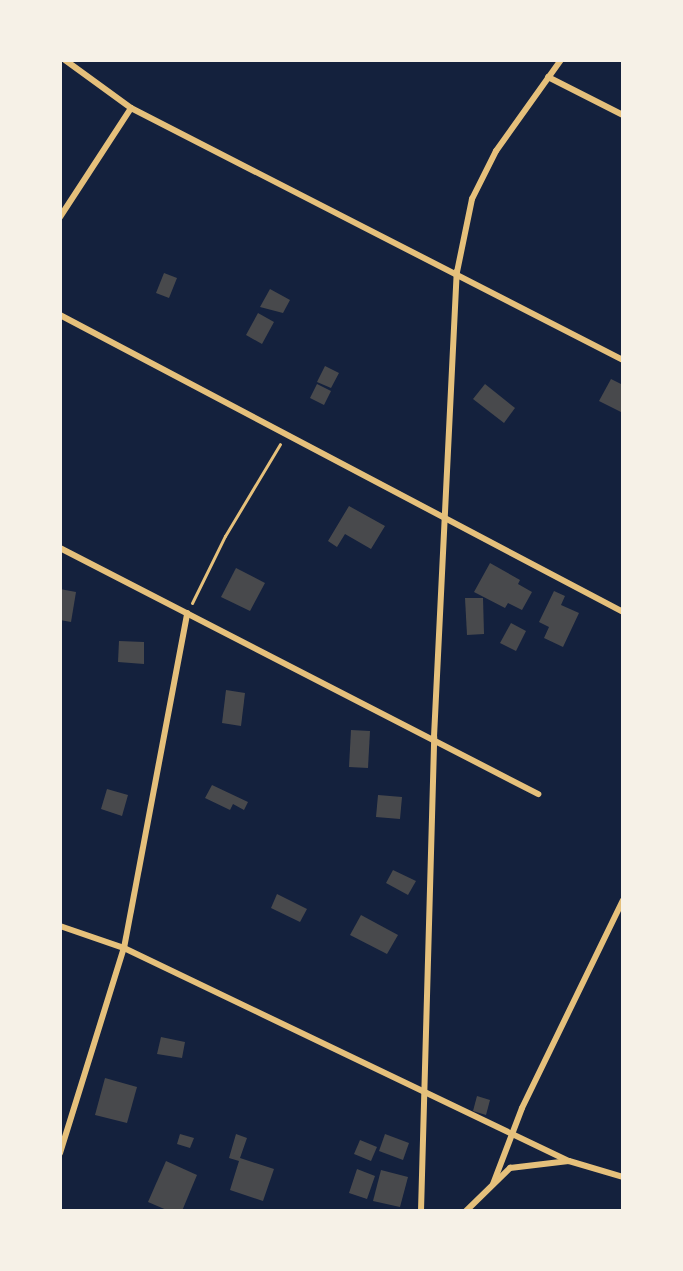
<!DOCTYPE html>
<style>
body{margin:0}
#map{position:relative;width:683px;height:1271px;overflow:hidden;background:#14213d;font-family:"Source Sans 3",sans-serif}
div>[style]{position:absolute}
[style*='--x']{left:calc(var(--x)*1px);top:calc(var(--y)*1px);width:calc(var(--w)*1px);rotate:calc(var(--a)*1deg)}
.building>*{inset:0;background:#48494c}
.path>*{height:3px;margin:-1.5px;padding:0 1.5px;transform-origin:1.5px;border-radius:1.5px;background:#e5c07b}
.minor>*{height:6px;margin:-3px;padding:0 3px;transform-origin:3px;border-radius:3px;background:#e5c07b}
span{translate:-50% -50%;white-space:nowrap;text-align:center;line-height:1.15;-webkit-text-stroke:5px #f6f1e7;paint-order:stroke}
.frame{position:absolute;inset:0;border:62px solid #f6f1e7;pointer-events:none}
</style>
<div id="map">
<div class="building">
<div style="clip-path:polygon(164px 273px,177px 278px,169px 298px,156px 293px)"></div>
<div style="clip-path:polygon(270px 289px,290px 300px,283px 313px,260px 307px)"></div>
<div style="clip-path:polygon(258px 313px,274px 322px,262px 344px,246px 335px)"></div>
<div style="clip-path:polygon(325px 366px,339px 373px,331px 388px,317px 382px)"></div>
<div style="clip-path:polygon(611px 379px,623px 385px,623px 413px,599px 401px)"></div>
<div style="clip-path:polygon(317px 384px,331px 391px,324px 405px,310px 398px)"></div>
<div style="clip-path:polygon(485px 384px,515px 408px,504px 423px,473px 399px)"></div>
<div style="clip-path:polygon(349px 506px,385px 526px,371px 549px,345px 534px,337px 547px,328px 541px)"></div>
<div style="clip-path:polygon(490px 563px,520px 580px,518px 584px,532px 592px,522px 610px,508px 603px,505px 608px,474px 592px)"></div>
<div style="clip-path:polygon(236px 568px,265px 583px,250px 611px,221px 597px)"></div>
<div style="clip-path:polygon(60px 589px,76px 592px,71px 622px,60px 620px)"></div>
<div style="clip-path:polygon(554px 591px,565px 596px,561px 605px,579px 613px,563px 647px,544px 638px,549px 627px,539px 622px)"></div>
<div style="clip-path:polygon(465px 598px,483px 598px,484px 634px,467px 635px)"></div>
<div style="clip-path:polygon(511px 623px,526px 631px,516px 651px,500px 643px)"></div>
<div style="clip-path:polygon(119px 641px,144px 642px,144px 664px,118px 662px)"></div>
<div style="clip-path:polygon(226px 690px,245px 693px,241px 726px,222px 723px)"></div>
<div style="clip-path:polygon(351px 730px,370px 731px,368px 768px,349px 767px)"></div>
<div style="clip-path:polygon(212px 785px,248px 802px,244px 810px,233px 804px,230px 810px,205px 798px)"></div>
<div style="clip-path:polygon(107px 789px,128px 795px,122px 816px,101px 809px)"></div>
<div style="clip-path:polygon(378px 795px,402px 797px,400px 819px,376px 817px)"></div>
<div style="clip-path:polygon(393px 870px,416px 881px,408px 895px,386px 883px)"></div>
<div style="clip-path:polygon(277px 894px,307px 909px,300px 922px,271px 908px)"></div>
<div style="clip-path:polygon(361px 915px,398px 935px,387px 954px,350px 935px)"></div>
<div style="clip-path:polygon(161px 1037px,185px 1042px,182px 1058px,157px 1054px)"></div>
<div style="clip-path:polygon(105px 1078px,137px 1087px,127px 1123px,95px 1115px)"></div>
<div style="clip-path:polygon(477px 1096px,490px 1100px,486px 1115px,473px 1111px)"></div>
<div style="clip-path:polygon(180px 1134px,194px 1138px,190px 1148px,177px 1144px)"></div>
<div style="clip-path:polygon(236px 1134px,247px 1138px,240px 1158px,274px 1169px,263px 1201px,230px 1190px,239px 1161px,229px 1158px)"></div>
<div style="clip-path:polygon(385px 1134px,409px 1143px,403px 1160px,379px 1151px)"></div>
<div style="clip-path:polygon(360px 1140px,377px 1147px,371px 1161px,354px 1154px)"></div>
<div style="clip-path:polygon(166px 1161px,197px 1175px,182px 1211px,169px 1211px,148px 1202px)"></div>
<div style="clip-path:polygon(357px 1169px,375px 1176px,367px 1199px,349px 1193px)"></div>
<div style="clip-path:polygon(381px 1170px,408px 1177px,400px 1207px,373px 1201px)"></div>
</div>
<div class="path">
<div style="--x:192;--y:603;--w:75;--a:-63.8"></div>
<div style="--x:225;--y:536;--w:107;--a:-59.1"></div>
</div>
<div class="minor">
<div style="--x:65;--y:60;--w:82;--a:36"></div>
<div style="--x:131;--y:108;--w:553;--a:27.12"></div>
<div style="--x:548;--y:77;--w:84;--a:26.9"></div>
<div style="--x:60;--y:217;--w:130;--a:-56.9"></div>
<div style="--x:60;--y:315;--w:637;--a:27.81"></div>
<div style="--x:60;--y:548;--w:538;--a:27.23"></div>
<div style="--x:60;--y:926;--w:68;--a:19"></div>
<div style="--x:124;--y:948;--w:493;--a:25.6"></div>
<div style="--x:60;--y:1153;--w:215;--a:-72.7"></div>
<div style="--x:124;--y:948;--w:341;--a:-79.3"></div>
<div style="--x:493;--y:1184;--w:81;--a:-69.1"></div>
<div style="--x:522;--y:1108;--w:231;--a:-64.1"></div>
<div style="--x:421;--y:1211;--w:474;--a:-88.4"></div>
<div style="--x:434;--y:737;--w:466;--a:-87.2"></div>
<div style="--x:457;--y:272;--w:75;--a:-78.4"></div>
<div style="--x:472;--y:199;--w:54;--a:-63.4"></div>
<div style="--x:496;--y:151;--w:112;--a:-54.5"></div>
<div style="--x:466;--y:1211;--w:62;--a:-44.3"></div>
<div style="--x:510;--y:1168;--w:59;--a:-6.8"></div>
<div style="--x:569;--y:1161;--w:56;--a:16.5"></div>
</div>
<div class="frame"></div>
</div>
